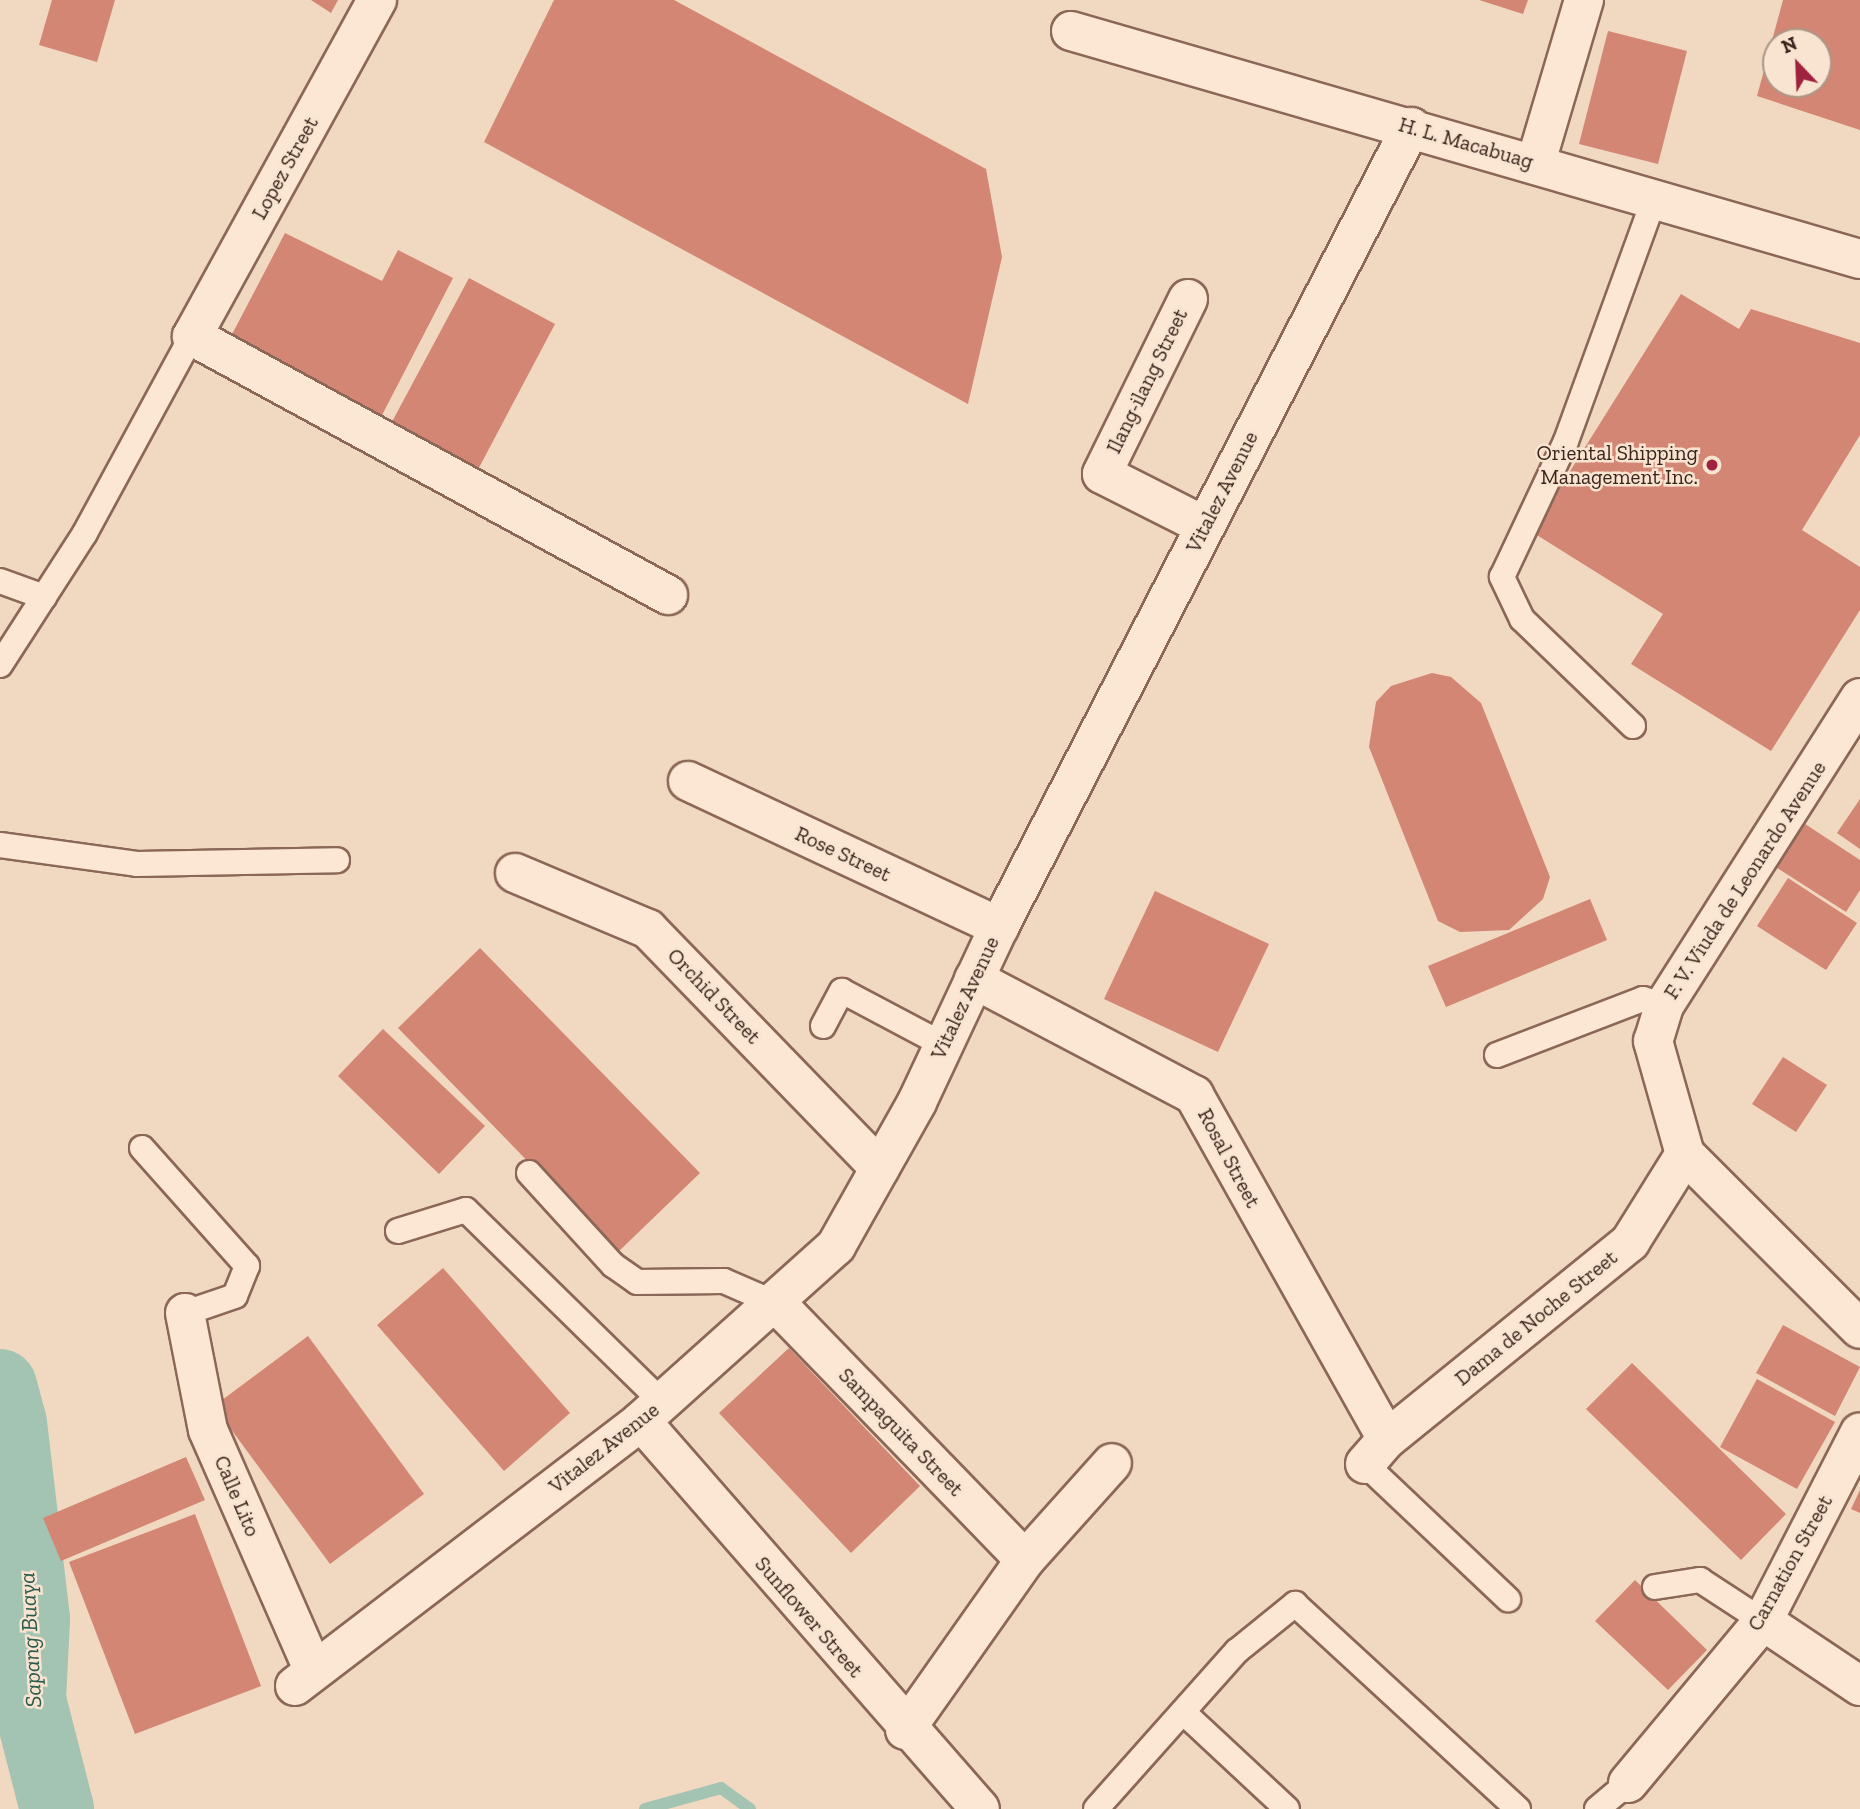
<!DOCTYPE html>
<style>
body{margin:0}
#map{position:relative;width:1860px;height:1809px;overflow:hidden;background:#f1d8c0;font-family:"Zilla Slab",serif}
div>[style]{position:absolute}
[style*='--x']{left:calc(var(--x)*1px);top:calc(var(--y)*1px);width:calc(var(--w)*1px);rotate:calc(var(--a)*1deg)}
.stream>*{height:12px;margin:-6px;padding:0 6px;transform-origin:6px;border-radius:6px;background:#a3c3b3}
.river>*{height:74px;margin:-37px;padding:0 37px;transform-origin:37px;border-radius:37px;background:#a3c3b3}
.building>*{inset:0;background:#d28673}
.roads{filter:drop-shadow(2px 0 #8b6757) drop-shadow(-2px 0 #8b6757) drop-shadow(0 2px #8b6757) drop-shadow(0 -2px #8b6757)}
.service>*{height:24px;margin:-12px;padding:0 12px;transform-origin:12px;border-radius:12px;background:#fbe7d4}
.minor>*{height:38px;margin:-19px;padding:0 19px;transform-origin:19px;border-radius:19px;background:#fbe7d4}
.dots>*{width:19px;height:19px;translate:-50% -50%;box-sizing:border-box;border:4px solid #f8e4d0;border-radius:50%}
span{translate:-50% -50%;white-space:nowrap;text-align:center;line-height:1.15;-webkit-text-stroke:5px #f8e4d0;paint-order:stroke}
.street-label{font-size:21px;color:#3a241c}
.poi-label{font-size:21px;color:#3a241c}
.right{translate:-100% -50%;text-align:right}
.water-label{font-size:23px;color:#2a5b4d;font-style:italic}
.north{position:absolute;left:1762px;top:28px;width:70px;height:70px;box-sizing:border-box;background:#f8e4d0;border:2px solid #ac9788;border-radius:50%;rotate:337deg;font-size:19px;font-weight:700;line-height:28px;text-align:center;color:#3a241c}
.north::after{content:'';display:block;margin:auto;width:24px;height:32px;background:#9f223e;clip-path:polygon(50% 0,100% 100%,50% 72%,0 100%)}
</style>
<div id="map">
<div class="stream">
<div style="--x:645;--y:1809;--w:79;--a:-15.4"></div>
<div style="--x:721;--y:1788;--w:36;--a:36"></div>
</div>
<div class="river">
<div style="--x:0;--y:1386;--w:38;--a:75"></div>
<div style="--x:10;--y:1423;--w:198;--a:83.3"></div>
<div style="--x:33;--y:1620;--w:80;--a:92.9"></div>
<div style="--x:29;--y:1700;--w:113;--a:75.6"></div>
</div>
<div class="building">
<div style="clip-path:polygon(52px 0,115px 0,97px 62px,39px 45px)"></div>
<div style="clip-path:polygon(311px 0,338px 0,331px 13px)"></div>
<div style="clip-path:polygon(554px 0,674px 0,986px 169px,1002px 257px,968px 404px,484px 142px)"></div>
<div style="clip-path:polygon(1479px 0,1528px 0,1523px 14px)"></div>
<div style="clip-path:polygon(evenodd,1783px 0,1860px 0,1860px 130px,1757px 96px,1783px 0,1776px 42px,1818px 42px,1818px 84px,1776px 84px,1776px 42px)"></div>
<div style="clip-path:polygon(1608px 31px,1687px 51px,1658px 164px,1579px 144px)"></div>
<div style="clip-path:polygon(285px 233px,382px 281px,398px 250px,453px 278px,380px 419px,228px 342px)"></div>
<div style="clip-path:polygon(469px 278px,555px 324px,473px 479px,386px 433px)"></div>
<div style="clip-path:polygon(1681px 294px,1739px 329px,1751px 309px,1860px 343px,1860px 435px,1802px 530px,1860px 567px,1860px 610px,1771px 751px,1631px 664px,1663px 614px,1532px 532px)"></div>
<div style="clip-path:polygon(1432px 673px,1451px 677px,1481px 703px,1550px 877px,1543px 899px,1509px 930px,1460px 932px,1438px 921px,1369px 747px,1376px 702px,1391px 686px)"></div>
<div style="clip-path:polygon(1860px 799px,1860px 849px,1837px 833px)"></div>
<div style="clip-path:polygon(1799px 820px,1860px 860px,1860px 890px,1846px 912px,1771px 864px)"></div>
<div style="clip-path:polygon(1788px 878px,1857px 923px,1826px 970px,1757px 926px)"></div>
<div style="clip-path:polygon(1155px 891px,1269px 944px,1218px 1052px,1104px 999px)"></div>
<div style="clip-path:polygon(1590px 899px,1607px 940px,1446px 1007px,1428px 966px)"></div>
<div style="clip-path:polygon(480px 948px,700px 1173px,617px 1253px,398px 1028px)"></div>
<div style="clip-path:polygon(383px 1029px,485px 1126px,439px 1174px,338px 1076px)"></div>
<div style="clip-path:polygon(1783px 1057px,1827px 1085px,1796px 1132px,1752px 1104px)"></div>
<div style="clip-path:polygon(443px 1268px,570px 1413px,504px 1471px,377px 1325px)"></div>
<div style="clip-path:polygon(1783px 1325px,1860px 1367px,1835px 1416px,1756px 1373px)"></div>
<div style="clip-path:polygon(308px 1336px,424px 1494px,330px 1564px,214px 1406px)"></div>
<div style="clip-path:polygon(789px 1348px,920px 1486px,851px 1553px,719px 1413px)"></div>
<div style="clip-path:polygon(1632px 1363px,1786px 1514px,1741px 1560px,1586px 1409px)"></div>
<div style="clip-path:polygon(1757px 1379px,1835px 1422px,1797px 1489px,1720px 1447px)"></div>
<div style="clip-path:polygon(186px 1457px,205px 1500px,61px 1561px,43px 1518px)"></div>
<div style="clip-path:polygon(1860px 1490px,1860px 1513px,1851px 1509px)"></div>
<div style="clip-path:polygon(195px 1514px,261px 1686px,135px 1734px,69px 1562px)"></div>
<div style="clip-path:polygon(1635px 1580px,1707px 1650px,1668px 1690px,1595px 1621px)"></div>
</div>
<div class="roads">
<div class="service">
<div style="--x:0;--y:581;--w:47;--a:20"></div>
<div style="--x:0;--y:665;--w:157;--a:-57.2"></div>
<div style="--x:85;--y:533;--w:224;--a:-61.5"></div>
<div style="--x:1633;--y:726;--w:154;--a:-136.1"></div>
<div style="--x:1522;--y:619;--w:47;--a:-115.5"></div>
<div style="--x:1502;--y:577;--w:150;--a:-64.8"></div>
<div style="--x:1566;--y:441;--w:258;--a:-70"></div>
<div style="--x:0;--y:845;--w:138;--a:7.9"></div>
<div style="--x:137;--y:864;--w:200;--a:-1.1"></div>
<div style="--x:823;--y:1026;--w:40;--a:-62"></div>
<div style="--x:842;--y:991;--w:115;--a:27.9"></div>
<div style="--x:1497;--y:1055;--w:156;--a:-21"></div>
<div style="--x:1643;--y:999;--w:22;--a:18"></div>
<div style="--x:142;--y:1148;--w:158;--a:48.3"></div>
<div style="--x:247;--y:1266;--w:32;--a:112"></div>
<div style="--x:235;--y:1296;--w:53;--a:161.2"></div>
<div style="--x:529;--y:1173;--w:125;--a:47.6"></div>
<div style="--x:613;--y:1265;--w:29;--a:35"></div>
<div style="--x:637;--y:1282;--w:87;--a:-0.7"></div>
<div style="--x:724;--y:1281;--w:58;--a:23.5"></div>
<div style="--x:398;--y:1231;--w:71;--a:-17.2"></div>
<div style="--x:466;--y:1210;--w:274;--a:44.4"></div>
<div style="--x:1365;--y:1464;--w:197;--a:43.4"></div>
<div style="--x:1655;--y:1587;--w:46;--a:-8.8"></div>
<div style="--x:1700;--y:1580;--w:75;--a:33.1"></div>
<div style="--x:1183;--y:1712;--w:142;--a:43"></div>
<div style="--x:1096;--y:1809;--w:212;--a:-48.3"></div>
<div style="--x:1237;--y:1651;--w:75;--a:-39"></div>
<div style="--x:1295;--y:1604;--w:303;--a:42.6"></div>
<div style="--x:1597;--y:1809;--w:40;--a:-40"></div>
</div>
<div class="minor">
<div style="--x:377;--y:0;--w:384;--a:118.8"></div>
<div style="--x:192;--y:336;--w:542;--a:28.55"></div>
<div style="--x:1071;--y:31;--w:821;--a:16.12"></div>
<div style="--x:1536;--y:162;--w:169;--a:-73.5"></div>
<div style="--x:1188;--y:299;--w:195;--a:116.2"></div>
<div style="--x:1102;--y:474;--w:115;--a:26.8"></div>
<div style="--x:1860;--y:698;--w:365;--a:122.5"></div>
<div style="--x:1664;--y:1006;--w:37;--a:107"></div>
<div style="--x:1653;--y:1041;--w:117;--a:74.2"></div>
<div style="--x:1685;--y:1154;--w:247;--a:45"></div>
<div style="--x:688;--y:781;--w:344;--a:25.1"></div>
<div style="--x:515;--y:873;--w:144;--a:22.8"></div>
<div style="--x:648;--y:929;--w:333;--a:45.9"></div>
<div style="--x:974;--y:979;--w:249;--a:27.8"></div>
<div style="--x:1194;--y:1095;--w:394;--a:60.7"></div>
<div style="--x:777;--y:1304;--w:356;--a:45.9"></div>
<div style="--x:185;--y:1313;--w:119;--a:78.9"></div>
<div style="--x:208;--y:1430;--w:263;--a:66.3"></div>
<div style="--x:641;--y:1421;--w:515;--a:48.86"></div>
<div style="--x:1365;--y:1464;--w:33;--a:-49"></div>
<div style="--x:1387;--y:1439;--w:313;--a:-39"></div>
<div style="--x:1630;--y:1242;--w:104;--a:-58"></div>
<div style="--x:1763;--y:1621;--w:117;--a:33.8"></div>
<div style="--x:295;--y:1686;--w:436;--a:-37.4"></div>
<div style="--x:641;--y:1421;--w:262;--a:-41.9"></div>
<div style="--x:836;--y:1246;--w:165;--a:-60.6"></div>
<div style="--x:917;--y:1102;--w:193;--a:-64.9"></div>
<div style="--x:999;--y:927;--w:900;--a:-62.75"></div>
<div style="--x:905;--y:1730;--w:208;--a:-54.8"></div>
<div style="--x:1025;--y:1560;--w:130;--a:-48.1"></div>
<div style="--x:1628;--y:1783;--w:211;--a:-50.2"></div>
<div style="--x:1763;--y:1621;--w:212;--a:-62.8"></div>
</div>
</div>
<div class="dots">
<div style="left:1712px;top:465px;background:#9f223e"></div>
</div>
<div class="street-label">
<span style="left:1466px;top:143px;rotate:16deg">H. L. Macabuag</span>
<span style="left:285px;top:168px;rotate:-61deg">Lopez Street</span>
<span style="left:1147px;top:381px;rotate:-64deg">Ilang-ilang Street</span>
<span style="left:1222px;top:492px;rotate:-63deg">Vitalez Avenue</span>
<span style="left:843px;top:854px;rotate:25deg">Rose Street</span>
<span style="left:1745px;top:880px;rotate:-57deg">F. V. Viuda de Leonardo Avenue</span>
<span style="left:714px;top:996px;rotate:46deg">Orchid Street</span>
<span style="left:965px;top:998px;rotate:-65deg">Vitalez Avenue</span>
<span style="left:1229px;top:1158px;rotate:62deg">Rosal Street</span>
<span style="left:1536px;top:1318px;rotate:-39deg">Dama de Noche Street</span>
<span style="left:901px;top:1432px;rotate:46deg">Sampaguita Street</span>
<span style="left:604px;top:1448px;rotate:-38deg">Vitalez Avenue</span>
<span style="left:237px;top:1496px;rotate:67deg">Calle Lito</span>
<span style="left:1790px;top:1563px;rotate:-61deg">Carnation Street</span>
<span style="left:809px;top:1617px;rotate:49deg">Sunflower Street</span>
</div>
<div class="poi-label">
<span class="right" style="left:1698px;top:465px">Oriental Shipping<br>Management Inc.</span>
</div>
<div class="water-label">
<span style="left:30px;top:1640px;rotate:-93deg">Sapang Buaya</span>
</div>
<div class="north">N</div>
</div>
